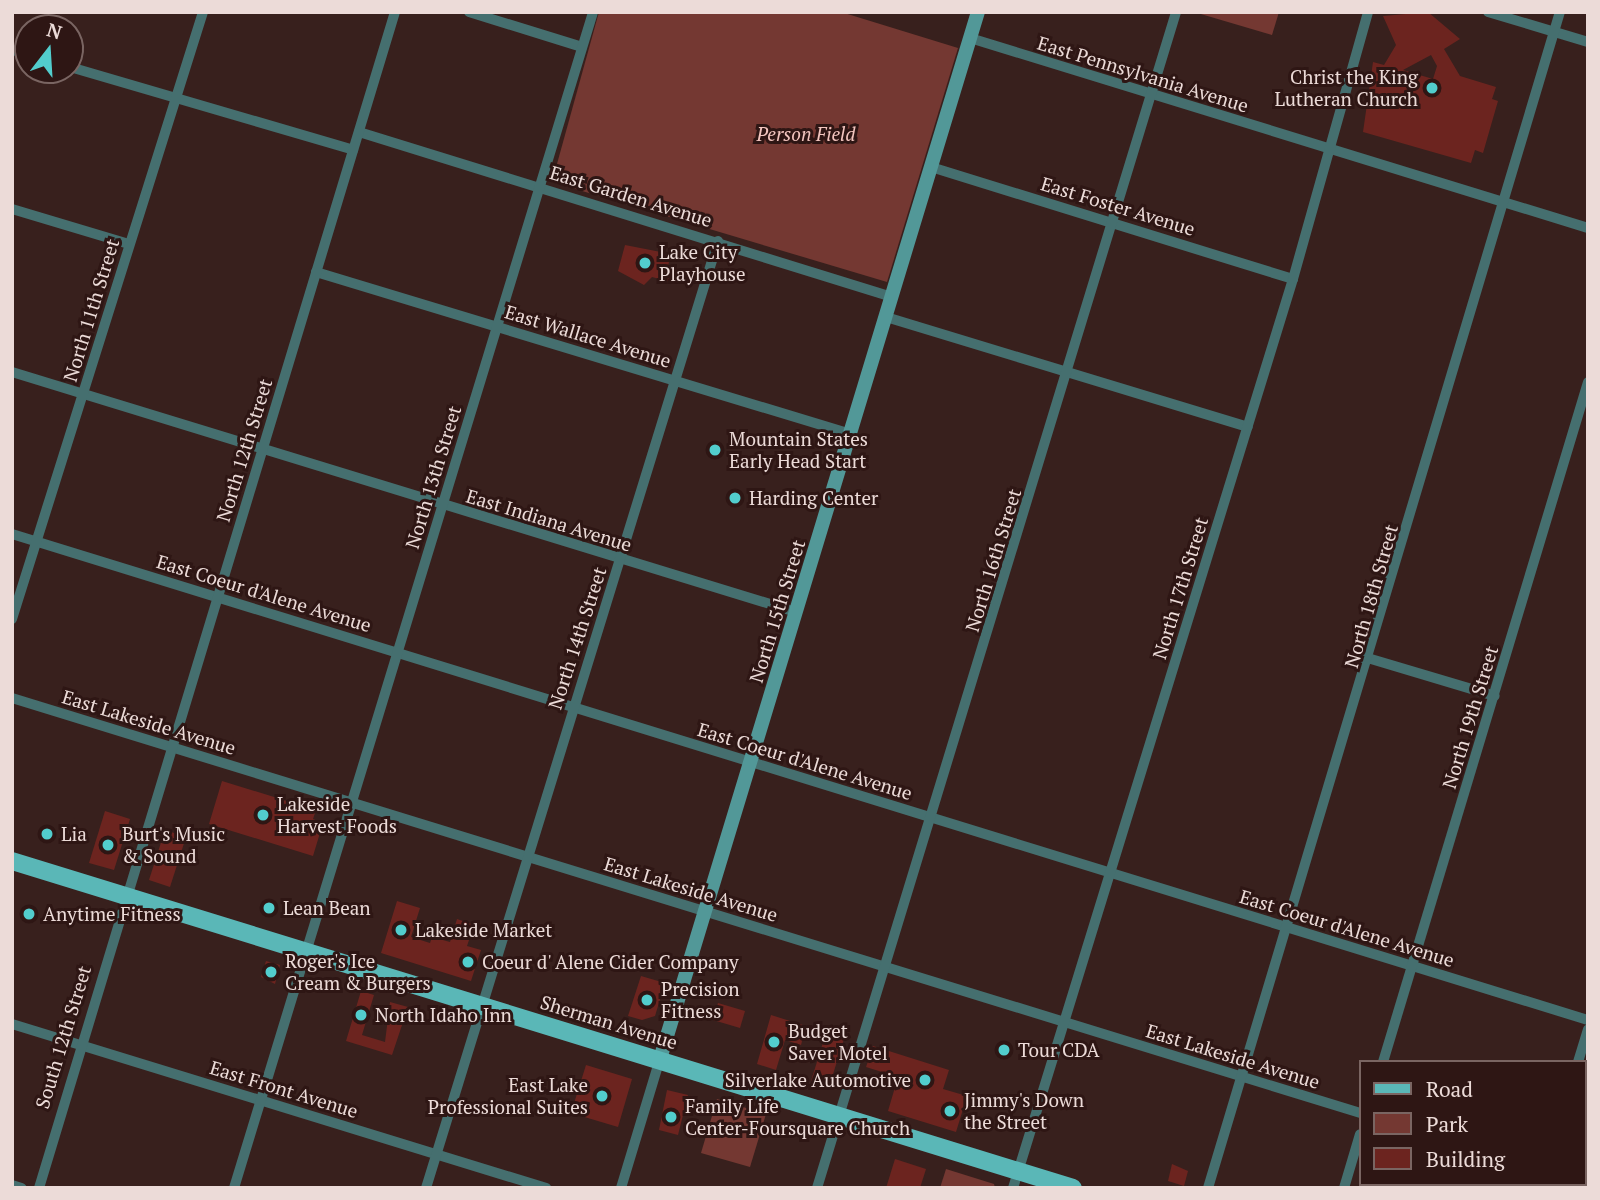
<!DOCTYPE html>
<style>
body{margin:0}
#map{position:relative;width:1600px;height:1200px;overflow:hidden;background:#38201d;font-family:"PT Serif",serif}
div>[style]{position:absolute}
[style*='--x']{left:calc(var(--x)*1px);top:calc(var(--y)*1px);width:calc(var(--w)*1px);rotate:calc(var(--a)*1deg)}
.green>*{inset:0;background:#743832}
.building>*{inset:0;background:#6c241f}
.street>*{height:10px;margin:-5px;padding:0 5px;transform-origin:5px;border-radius:5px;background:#456f6f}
.secondary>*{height:14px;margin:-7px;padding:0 7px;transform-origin:7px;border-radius:7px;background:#529898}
.primary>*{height:18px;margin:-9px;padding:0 9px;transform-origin:9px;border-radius:9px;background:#5ab7b7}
.dots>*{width:19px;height:19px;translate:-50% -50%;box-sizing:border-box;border:4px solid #2e1614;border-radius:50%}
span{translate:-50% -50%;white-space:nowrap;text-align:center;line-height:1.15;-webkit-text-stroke:6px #2e1614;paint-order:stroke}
.street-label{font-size:19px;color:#ecdbd8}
.poi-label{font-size:19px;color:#ecdbd8}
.right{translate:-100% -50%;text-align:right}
.left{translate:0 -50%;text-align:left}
.park-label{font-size:19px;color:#f3c5bf;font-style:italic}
.frame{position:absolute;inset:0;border:14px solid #ecdbd8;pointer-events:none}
.legend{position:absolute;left:1359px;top:1060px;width:228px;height:126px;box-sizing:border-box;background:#2e1614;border:2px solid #7a6562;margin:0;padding:9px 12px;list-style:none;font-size:21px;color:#ecdbd8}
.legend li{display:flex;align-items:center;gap:14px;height:35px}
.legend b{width:35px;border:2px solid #7a6562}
.north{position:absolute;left:14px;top:14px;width:70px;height:70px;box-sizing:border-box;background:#2e1614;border:2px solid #7a6562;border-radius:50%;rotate:17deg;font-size:19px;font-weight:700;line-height:28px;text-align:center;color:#ecdbd8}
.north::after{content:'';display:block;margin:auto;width:24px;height:32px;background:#52cdcd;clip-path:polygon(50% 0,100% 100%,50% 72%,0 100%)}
</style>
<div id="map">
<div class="green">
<div style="clip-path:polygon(599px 12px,841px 12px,958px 48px,887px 282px,552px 182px)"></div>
<div style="clip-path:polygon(1194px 12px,1279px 12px,1272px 35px)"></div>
<div style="clip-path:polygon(717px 1099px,766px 1114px,750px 1167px,701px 1153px)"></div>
<div style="clip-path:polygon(946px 1169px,994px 1184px,995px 1188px,940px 1188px)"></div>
</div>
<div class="building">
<div style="clip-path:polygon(evenodd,1428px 12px,1460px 39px,1444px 49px,1460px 76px,1496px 87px,1492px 99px,1498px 101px,1483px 153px,1475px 150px,1471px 163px,1363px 132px,1373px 62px,1384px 65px,1396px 45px,1383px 16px,1428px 12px,1431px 55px,1437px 66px,1433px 79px,1403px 70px,1431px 55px)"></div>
<div style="clip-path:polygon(625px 245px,671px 254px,668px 266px,678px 269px,674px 283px,652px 277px,644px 285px,618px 271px)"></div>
<div style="clip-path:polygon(222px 781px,316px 810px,313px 819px,323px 823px,313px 856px,209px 824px)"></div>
<div style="clip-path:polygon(105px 811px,130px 819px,114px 870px,89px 863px)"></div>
<div style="clip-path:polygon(165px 830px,186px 837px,170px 887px,149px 880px)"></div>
<div style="clip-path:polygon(397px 901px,420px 908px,411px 937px,430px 943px,432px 937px,450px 942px,457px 919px,474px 925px,467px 946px,481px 950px,471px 981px,381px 953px)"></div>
<div style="clip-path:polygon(266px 961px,280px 965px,275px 984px,261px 977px)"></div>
<div style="clip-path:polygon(641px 976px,665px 983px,655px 1016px,642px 1020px,628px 1016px)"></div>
<div style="clip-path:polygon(361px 991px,374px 995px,362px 1035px,385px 1042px,390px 1002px,408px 1007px,392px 1055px,346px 1041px)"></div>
<div style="clip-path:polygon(718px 1003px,745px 1011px,740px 1028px,713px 1020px)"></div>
<div style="clip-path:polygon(771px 1015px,806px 1026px,801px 1045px,785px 1040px,776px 1070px,757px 1064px)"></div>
<div style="clip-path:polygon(826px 1033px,844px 1039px,829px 1087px,811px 1081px)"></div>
<div style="clip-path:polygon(873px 1046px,949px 1070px,943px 1089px,967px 1096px,956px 1132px,888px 1111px,898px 1077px,866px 1067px)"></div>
<div style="clip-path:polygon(586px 1065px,632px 1079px,618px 1127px,571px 1113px)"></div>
<div style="clip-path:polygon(667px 1090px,688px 1095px,678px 1135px,659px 1130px)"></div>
<div style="clip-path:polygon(895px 1159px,926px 1169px,920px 1188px,886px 1188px)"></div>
<div style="clip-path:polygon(1172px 1164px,1188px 1171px,1184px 1186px,1168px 1181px)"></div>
</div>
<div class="street">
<div style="--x:469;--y:12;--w:118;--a:17.2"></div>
<div style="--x:1488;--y:12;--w:104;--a:16.7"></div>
<div style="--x:970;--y:38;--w:647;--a:17.09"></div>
<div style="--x:12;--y:50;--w:16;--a:14"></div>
<div style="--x:70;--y:67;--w:295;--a:16.3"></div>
<div style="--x:359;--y:132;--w:558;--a:17.2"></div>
<div style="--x:931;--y:167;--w:379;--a:17.2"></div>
<div style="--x:12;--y:209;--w:122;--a:16.7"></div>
<div style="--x:316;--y:272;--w:559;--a:16.85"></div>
<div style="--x:886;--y:317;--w:378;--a:16.9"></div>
<div style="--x:12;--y:372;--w:820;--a:17.02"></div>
<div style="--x:12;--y:534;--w:1649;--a:17.14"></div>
<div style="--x:12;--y:619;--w:636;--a:-72.53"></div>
<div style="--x:1371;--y:659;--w:129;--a:16.6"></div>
<div style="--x:12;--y:698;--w:1410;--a:17.11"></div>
<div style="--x:12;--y:1024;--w:559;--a:17.07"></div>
<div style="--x:1383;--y:1062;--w:710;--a:-73.22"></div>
<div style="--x:1578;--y:1062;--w:34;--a:-73"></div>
<div style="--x:1584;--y:1183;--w:4;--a:14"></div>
<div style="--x:12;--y:1185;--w:10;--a:17"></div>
<div style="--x:39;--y:1188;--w:1229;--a:-73.16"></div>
<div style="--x:234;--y:1188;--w:1230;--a:-73.02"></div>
<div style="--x:426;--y:1188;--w:991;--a:-72.86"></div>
<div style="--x:621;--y:1188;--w:135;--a:-73.2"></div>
<div style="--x:817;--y:1188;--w:1230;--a:-73.02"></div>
<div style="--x:1013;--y:1188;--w:951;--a:-72.88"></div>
<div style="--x:1293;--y:279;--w:277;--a:-74.3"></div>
<div style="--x:1208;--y:1188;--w:1228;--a:-73.34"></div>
<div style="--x:1344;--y:1188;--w:56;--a:-73.5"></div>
<div style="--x:1539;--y:1188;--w:4;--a:-76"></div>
</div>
<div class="secondary">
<div style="--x:660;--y:1059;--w:1094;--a:-73.11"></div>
</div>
<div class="primary">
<div style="--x:12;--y:861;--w:1110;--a:17.13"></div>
</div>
<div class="dots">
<div style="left:1432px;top:88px;background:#52cdcd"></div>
<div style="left:645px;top:263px;background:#52cdcd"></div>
<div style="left:715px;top:450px;background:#52cdcd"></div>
<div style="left:735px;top:498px;background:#52cdcd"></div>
<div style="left:263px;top:815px;background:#52cdcd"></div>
<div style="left:47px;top:834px;background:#52cdcd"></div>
<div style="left:108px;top:845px;background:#52cdcd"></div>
<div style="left:269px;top:908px;background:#52cdcd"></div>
<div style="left:29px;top:914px;background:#52cdcd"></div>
<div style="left:401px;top:930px;background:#52cdcd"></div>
<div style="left:468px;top:962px;background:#52cdcd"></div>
<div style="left:271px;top:972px;background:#52cdcd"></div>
<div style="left:647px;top:1000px;background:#52cdcd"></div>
<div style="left:361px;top:1015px;background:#52cdcd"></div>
<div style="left:774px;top:1042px;background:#52cdcd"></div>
<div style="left:1004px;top:1050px;background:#52cdcd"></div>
<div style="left:925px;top:1080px;background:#52cdcd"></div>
<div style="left:602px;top:1096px;background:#52cdcd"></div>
<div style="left:950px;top:1111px;background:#52cdcd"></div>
<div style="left:671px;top:1117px;background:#52cdcd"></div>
</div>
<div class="street-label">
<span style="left:1143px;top:74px;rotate:17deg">East Pennsylvania Avenue</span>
<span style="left:631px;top:196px;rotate:17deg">East Garden Avenue</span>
<span style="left:1118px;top:206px;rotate:17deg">East Foster Avenue</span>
<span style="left:91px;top:310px;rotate:-73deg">North 11th Street</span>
<span style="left:588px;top:336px;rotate:17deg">East Wallace Avenue</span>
<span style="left:244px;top:450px;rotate:-73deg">North 12th Street</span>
<span style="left:433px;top:477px;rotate:-73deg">North 13th Street</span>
<span style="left:549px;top:520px;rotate:17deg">East Indiana Avenue</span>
<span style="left:993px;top:560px;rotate:-73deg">North 16th Street</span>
<span style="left:1180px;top:588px;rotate:-73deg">North 17th Street</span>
<span style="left:264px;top:593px;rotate:17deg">East Coeur d'Alene Avenue</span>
<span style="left:1371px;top:596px;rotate:-74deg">North 18th Street</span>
<span style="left:777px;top:611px;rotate:-73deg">North 15th Street</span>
<span style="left:577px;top:638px;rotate:-72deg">North 14th Street</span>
<span style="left:1470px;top:717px;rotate:-73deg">North 19th Street</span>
<span style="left:149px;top:722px;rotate:17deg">East Lakeside Avenue</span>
<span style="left:805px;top:761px;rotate:17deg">East Coeur d'Alene Avenue</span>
<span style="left:691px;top:889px;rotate:17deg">East Lakeside Avenue</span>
<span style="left:1347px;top:928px;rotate:17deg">East Coeur d'Alene Avenue</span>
<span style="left:609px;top:1022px;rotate:17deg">Sherman Avenue</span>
<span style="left:63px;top:1037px;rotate:-73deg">South 12th Street</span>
<span style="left:1233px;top:1056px;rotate:17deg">East Lakeside Avenue</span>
<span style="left:284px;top:1089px;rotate:17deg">East Front Avenue</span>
</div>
<div class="poi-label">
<span class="right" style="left:1418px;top:88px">Christ the King<br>Lutheran Church</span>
<span class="left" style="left:659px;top:263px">Lake City<br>Playhouse</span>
<span class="left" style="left:729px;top:450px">Mountain States<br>Early Head Start</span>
<span class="left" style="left:749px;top:498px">Harding Center</span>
<span class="left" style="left:277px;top:815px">Lakeside<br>Harvest Foods</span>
<span class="left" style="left:61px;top:834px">Lia</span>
<span class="left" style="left:122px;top:845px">Burt's Music<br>&amp; Sound</span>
<span class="left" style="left:283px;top:908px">Lean Bean</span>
<span class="left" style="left:43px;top:914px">Anytime Fitness</span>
<span class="left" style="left:415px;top:930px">Lakeside Market</span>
<span class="left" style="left:285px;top:972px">Roger's Ice<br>Cream &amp; Burgers</span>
<span class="left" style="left:482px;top:962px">Coeur d' Alene Cider Company</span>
<span class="left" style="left:661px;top:1000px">Precision<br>Fitness</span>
<span class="left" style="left:375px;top:1015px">North Idaho Inn</span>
<span class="left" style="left:788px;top:1042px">Budget<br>Saver Motel</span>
<span class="left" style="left:1018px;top:1050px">Tour CDA</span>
<span class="right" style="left:911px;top:1080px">Silverlake Automotive</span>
<span class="right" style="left:588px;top:1096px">East Lake<br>Professional Suites</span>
<span class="left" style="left:964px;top:1111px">Jimmy's Down<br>the Street</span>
<span class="left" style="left:685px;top:1117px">Family Life<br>Center-Foursquare Church</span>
</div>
<div class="park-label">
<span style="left:806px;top:134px">Person Field</span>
</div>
<div class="frame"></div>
<ul class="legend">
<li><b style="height:9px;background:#5ab7b7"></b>Road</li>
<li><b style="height:19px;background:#743832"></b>Park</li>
<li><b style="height:19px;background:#6c241f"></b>Building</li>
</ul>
<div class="north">N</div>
</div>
